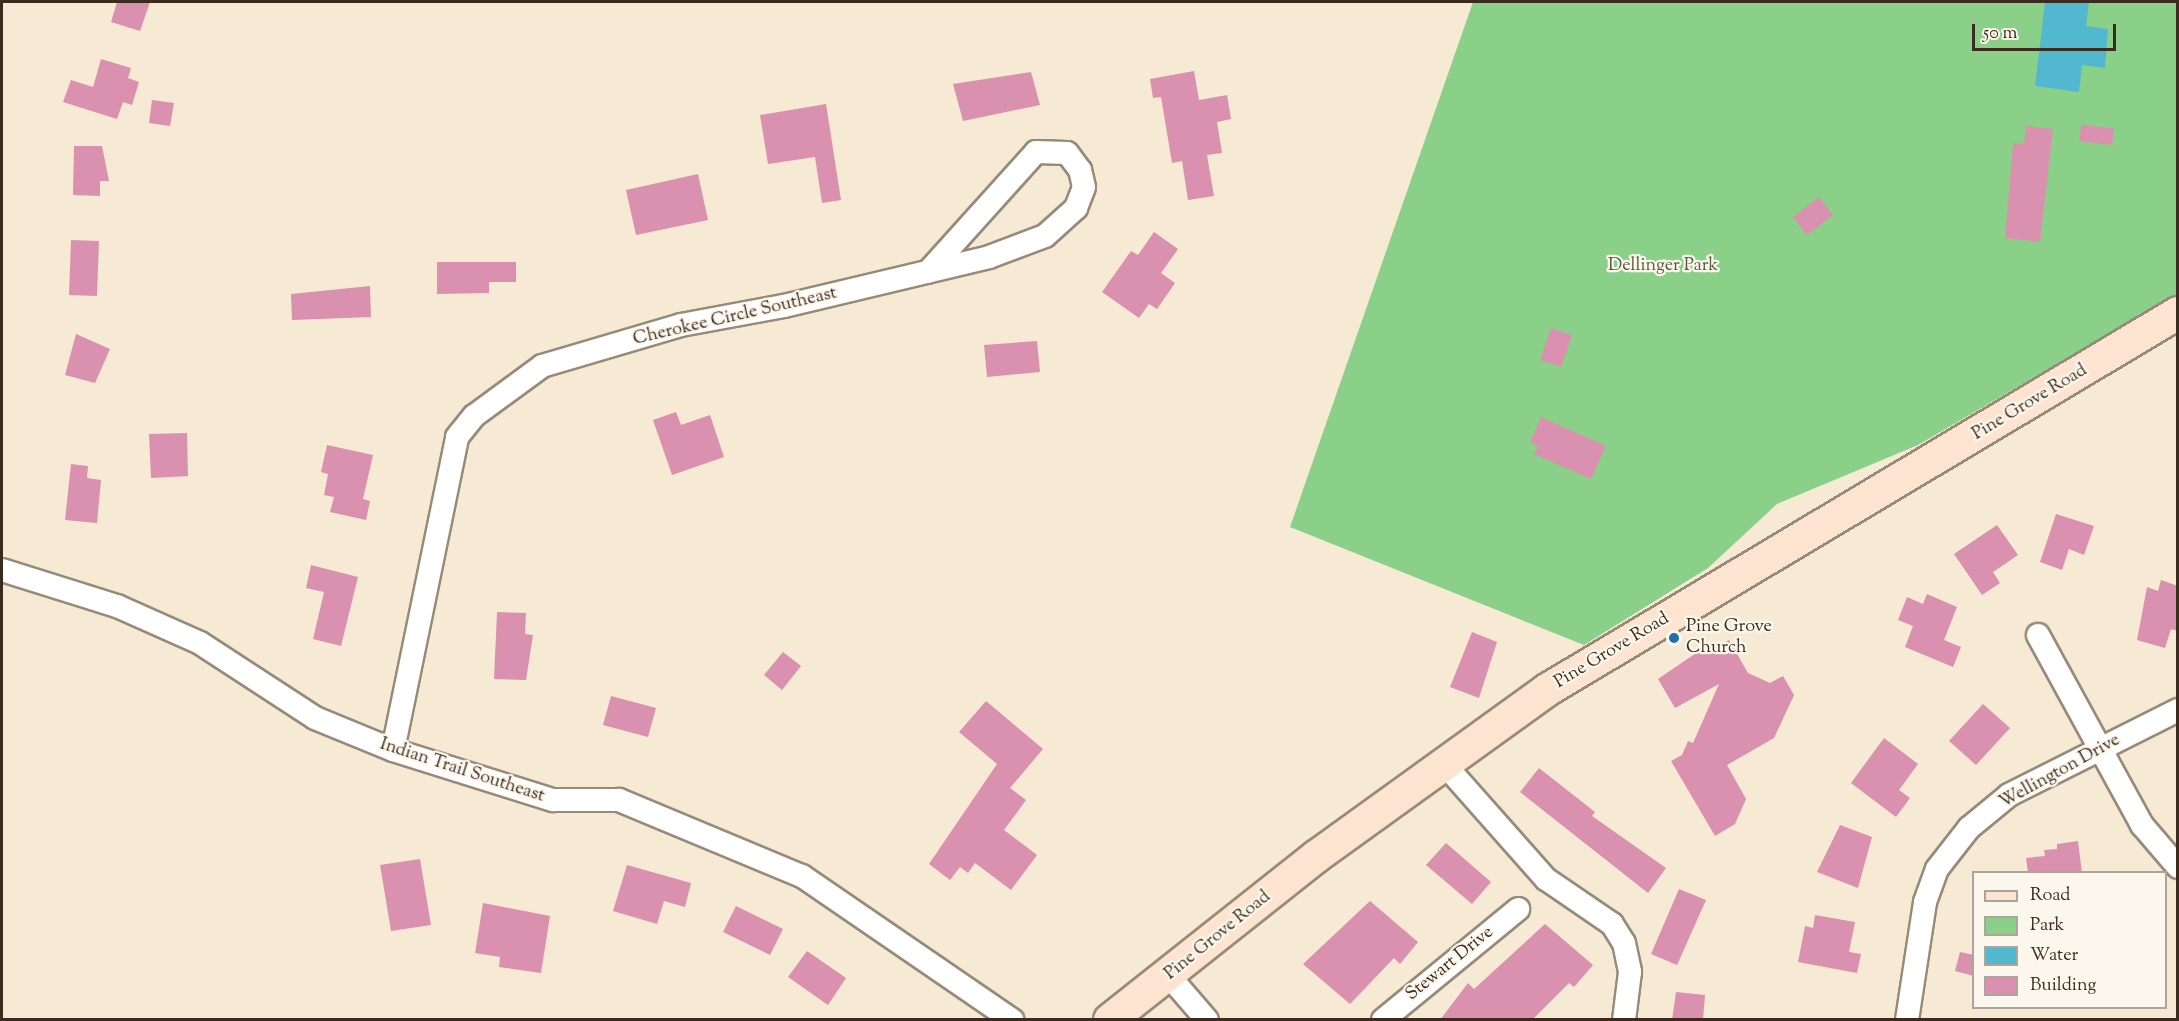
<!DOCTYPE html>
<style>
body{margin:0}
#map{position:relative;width:2179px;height:1021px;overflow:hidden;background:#f6ead4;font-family:"Sorts Mill Goudy",serif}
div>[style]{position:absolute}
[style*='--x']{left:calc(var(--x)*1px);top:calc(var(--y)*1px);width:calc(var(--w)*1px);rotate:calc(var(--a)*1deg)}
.green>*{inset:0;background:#8bd089}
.water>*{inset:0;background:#51b8d0}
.building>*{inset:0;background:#da90af}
.roads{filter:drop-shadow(2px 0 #988a79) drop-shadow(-2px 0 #988a79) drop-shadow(0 2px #988a79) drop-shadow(0 -2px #988a79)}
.street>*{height:22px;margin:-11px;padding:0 11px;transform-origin:11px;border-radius:11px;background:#fff}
.secondary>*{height:32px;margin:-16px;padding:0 16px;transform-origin:16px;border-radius:16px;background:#fde4d1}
.dots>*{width:16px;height:16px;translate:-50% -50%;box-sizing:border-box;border:3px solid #fbf7ec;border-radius:50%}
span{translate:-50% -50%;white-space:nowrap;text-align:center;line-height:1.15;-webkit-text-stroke:4.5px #fbf7ec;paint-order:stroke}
.park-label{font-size:18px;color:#535c3e}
.street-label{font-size:18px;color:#3b2a1e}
.poi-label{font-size:18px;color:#3b2a1e}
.left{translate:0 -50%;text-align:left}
.frame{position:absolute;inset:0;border:3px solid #3b2a1e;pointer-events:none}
.legend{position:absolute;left:1972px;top:871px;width:195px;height:138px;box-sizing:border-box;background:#fbf7ec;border:2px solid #aea59a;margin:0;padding:8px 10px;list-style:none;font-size:18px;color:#3b2a1e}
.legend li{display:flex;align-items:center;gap:12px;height:30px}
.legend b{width:30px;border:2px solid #aea59a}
.scale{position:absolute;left:1972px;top:24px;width:144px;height:27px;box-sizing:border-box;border:3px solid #3b2a1e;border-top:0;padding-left:8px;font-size:18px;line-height:21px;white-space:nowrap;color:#3b2a1e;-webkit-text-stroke:4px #fbf7ec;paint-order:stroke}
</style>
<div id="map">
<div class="green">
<div style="clip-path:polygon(1473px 2px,2177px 2px,2177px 294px,1918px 445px,1777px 504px,1708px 568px,1584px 645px,1290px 527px)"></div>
</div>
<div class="water">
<div style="clip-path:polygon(2045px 2px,2089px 2px,2086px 26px,2108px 29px,2105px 68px,2082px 65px,2079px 92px,2035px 86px)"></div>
</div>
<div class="building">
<div style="clip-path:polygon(117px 2px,150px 2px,140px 31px,111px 22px)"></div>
<div style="clip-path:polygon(101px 59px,131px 68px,128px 78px,139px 82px,132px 105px,123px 102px,117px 119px,63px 102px,71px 80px,93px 87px)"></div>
<div style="clip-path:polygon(1194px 71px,1199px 100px,1227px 95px,1231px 119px,1217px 122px,1222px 153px,1207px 155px,1214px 196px,1188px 200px,1182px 161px,1172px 163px,1161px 97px,1153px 98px,1150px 79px)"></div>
<div style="clip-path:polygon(1031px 72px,1040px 105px,963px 121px,953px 84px)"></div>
<div style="clip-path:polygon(152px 100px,174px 103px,170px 126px,149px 123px)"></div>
<div style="clip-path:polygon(826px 104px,841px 200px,822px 203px,815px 157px,768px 164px,760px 115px)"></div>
<div style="clip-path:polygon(2081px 125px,2114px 128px,2112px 145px,2079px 141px)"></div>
<div style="clip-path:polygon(2026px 126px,2053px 129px,2040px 242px,2005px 238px,2013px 143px,2024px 144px)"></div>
<div style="clip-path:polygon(74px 146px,102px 146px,109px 181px,100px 181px,100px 196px,73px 195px)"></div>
<div style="clip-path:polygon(698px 174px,708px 220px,636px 235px,626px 190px)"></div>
<div style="clip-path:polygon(1819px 197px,1833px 215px,1807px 235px,1793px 217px)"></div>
<div style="clip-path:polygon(1154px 232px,1178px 249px,1161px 273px,1175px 283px,1157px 309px,1149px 304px,1139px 318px,1102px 292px,1131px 251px,1138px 255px)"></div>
<div style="clip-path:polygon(71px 240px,99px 241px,97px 296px,69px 295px)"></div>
<div style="clip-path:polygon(437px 262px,516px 262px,516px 282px,489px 282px,489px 293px,437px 294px)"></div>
<div style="clip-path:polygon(370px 286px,371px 317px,292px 320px,291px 294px)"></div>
<div style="clip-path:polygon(1551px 328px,1572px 335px,1561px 367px,1540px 360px)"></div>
<div style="clip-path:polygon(76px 334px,110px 349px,95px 383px,65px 375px)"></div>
<div style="clip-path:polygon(1037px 341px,1040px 372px,987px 377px,984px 345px)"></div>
<div style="clip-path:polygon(676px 412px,681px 425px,710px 415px,724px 457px,672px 475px,653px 420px)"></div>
<div style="clip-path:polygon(1541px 417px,1606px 446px,1591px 479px,1534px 454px,1538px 446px,1530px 442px)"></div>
<div style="clip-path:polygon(187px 433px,188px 476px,151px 478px,149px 434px)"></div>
<div style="clip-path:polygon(327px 445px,373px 455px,363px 499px,370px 501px,366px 520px,330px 512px,334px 497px,324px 495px,328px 474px,321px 472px)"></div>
<div style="clip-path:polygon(71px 464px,88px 466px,87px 478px,101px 480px,97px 523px,65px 520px)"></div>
<div style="clip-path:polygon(2056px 514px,2094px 526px,2084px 555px,2069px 549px,2062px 570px,2040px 562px)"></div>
<div style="clip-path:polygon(1997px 525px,2018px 555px,1993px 572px,2000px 583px,1982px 595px,1954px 554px)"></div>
<div style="clip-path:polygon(311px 565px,358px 577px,341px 646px,313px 639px,324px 592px,306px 588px)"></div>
<div style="clip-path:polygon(2161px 580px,2178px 586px,2178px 631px,2171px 629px,2165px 648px,2137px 640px,2147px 587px,2158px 591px)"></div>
<div style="clip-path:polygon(1927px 594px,1957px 607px,1944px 640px,1961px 647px,1953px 667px,1905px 647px,1913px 626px,1898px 620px,1907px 597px,1923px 604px)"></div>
<div style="clip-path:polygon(497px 612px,526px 613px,525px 634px,533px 635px,526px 680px,494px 679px)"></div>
<div style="clip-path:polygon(1472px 632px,1497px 642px,1479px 698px,1450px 687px)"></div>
<div style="clip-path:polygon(1729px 640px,1748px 673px,1770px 683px,1783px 676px,1794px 695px,1774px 738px,1727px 765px,1746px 799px,1735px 824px,1715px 836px,1671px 761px,1682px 755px,1688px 741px,1693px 743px,1719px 684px,1675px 708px,1658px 679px,1702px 649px,1708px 652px)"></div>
<div style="clip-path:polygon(783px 652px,801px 666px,782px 690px,764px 675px)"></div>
<div style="clip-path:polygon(611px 696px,656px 708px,648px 737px,603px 725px)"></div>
<div style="clip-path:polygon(986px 701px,1043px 749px,1010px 788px,1026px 800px,1004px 830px,1037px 855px,1011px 890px,975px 863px,968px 873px,960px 867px,950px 880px,929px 864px,997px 764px,959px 732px)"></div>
<div style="clip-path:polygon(1983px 704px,2010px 728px,1976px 765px,1949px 741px)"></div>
<div style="clip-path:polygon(1884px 738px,1918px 764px,1899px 790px,1910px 798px,1896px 817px,1851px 783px)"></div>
<div style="clip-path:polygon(1539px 768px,1595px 812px,1592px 816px,1666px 868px,1648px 893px,1520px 792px)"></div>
<div style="clip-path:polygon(1840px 825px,1872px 837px,1858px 888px,1817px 872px)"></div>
<div style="clip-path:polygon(2078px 841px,2082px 873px,2028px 873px,2026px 858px,2045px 856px,2044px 850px,2057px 849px,2057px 844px)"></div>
<div style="clip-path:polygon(1446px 843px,1491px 882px,1472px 904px,1426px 865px)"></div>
<div style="clip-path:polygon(420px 859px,431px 925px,391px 931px,380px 865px)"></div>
<div style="clip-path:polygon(627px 865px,691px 883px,685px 907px,664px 901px,657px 924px,613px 911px)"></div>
<div style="clip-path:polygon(1679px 889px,1706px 900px,1677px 965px,1651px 954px)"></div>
<div style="clip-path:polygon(1370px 901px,1418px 942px,1400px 964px,1394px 958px,1350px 1004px,1303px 964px)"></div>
<div style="clip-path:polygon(483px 903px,550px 916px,541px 973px,499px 967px,500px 957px,475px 953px)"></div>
<div style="clip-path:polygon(736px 906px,783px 929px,770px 955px,723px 932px)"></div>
<div style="clip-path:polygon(1815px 915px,1855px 922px,1849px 952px,1861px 954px,1857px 973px,1798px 962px,1805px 926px,1813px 928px)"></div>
<div style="clip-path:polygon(1545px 924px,1593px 965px,1574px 987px,1569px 983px,1532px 1020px,1440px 1020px,1468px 983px,1474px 989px)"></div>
<div style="clip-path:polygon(807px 951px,846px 978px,828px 1005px,788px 977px)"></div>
<div style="clip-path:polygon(1960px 952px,1974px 955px,1974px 976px,1955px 971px)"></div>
<div style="clip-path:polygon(1676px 992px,1705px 995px,1703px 1020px,1672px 1020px)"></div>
</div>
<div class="roads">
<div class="street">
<div style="--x:2;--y:570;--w:121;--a:17.4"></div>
<div style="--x:117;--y:606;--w:91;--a:24"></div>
<div style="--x:200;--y:643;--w:137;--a:33.1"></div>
<div style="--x:315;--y:718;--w:84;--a:22.3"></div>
<div style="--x:393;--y:750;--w:168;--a:17.4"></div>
<div style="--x:553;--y:800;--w:66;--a:0"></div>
<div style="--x:619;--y:800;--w:198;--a:22.6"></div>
<div style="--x:802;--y:876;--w:255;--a:34.4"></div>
<div style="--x:2038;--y:635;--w:217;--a:61.3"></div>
<div style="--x:2142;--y:825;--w:55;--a:49.4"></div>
<div style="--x:393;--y:750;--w:319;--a:-78.4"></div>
<div style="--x:457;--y:437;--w:27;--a:-51"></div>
<div style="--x:474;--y:416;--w:84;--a:-36.3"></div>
<div style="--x:542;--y:366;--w:145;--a:-16.4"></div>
<div style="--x:681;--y:325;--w:105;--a:-10.5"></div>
<div style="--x:784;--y:306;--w:211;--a:-13.4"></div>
<div style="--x:989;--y:257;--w:60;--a:-20.6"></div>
<div style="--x:1045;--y:236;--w:42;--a:-42.1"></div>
<div style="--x:1076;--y:208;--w:22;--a:-69"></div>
<div style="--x:1084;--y:187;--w:17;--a:-103"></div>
<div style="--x:1080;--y:170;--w:21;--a:-127"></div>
<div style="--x:1067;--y:153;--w:31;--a:-178"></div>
<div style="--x:1036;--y:152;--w:161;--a:132"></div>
<div style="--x:1445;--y:765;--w:152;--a:48.5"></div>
<div style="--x:1546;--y:879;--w:80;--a:34.3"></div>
<div style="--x:1612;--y:924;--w:22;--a:58"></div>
<div style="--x:1624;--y:943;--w:30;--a:78"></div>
<div style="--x:1630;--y:972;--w:48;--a:97.1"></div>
<div style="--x:1169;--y:976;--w:58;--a:49.2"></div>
<div style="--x:1383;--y:1020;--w:175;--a:-39.4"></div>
<div style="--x:1907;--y:1020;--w:119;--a:-81.3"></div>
<div style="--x:1925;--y:902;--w:35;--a:-70"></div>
<div style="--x:1937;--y:869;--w:52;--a:-52"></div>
<div style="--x:1969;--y:828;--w:52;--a:-39.5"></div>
<div style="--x:2009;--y:795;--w:189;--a:-26.7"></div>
</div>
<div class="secondary">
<div style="--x:1110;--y:1020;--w:264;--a:-38.4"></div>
<div style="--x:1317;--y:856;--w:284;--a:-35.8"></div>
<div style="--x:1547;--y:690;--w:735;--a:-30.86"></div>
</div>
</div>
<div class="dots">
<div style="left:1674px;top:638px;background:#1f6fb2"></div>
</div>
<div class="park-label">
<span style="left:1663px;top:266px">Dellinger Park</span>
</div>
<div class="street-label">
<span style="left:735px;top:317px;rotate:-13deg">Cherokee Circle Southeast</span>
<span style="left:2030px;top:403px;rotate:-31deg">Pine Grove Road</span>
<span style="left:1612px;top:651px;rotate:-31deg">Pine Grove Road</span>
<span style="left:462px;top:771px;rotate:18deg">Indian Trail Southeast</span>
<span style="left:2060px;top:772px;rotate:-29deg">Wellington Drive</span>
<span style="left:1218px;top:936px;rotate:-39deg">Pine Grove Road</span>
<span style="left:1450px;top:964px;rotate:-39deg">Stewart Drive</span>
</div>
<div class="poi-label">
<span class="left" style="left:1686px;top:638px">Pine Grove<br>Church</span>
</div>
<div class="frame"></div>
<ul class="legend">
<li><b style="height:8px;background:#fde4d1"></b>Road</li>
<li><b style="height:16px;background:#8bd089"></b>Park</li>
<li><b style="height:16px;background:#51b8d0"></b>Water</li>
<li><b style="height:16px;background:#da90af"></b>Building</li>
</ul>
<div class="scale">50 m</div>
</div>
